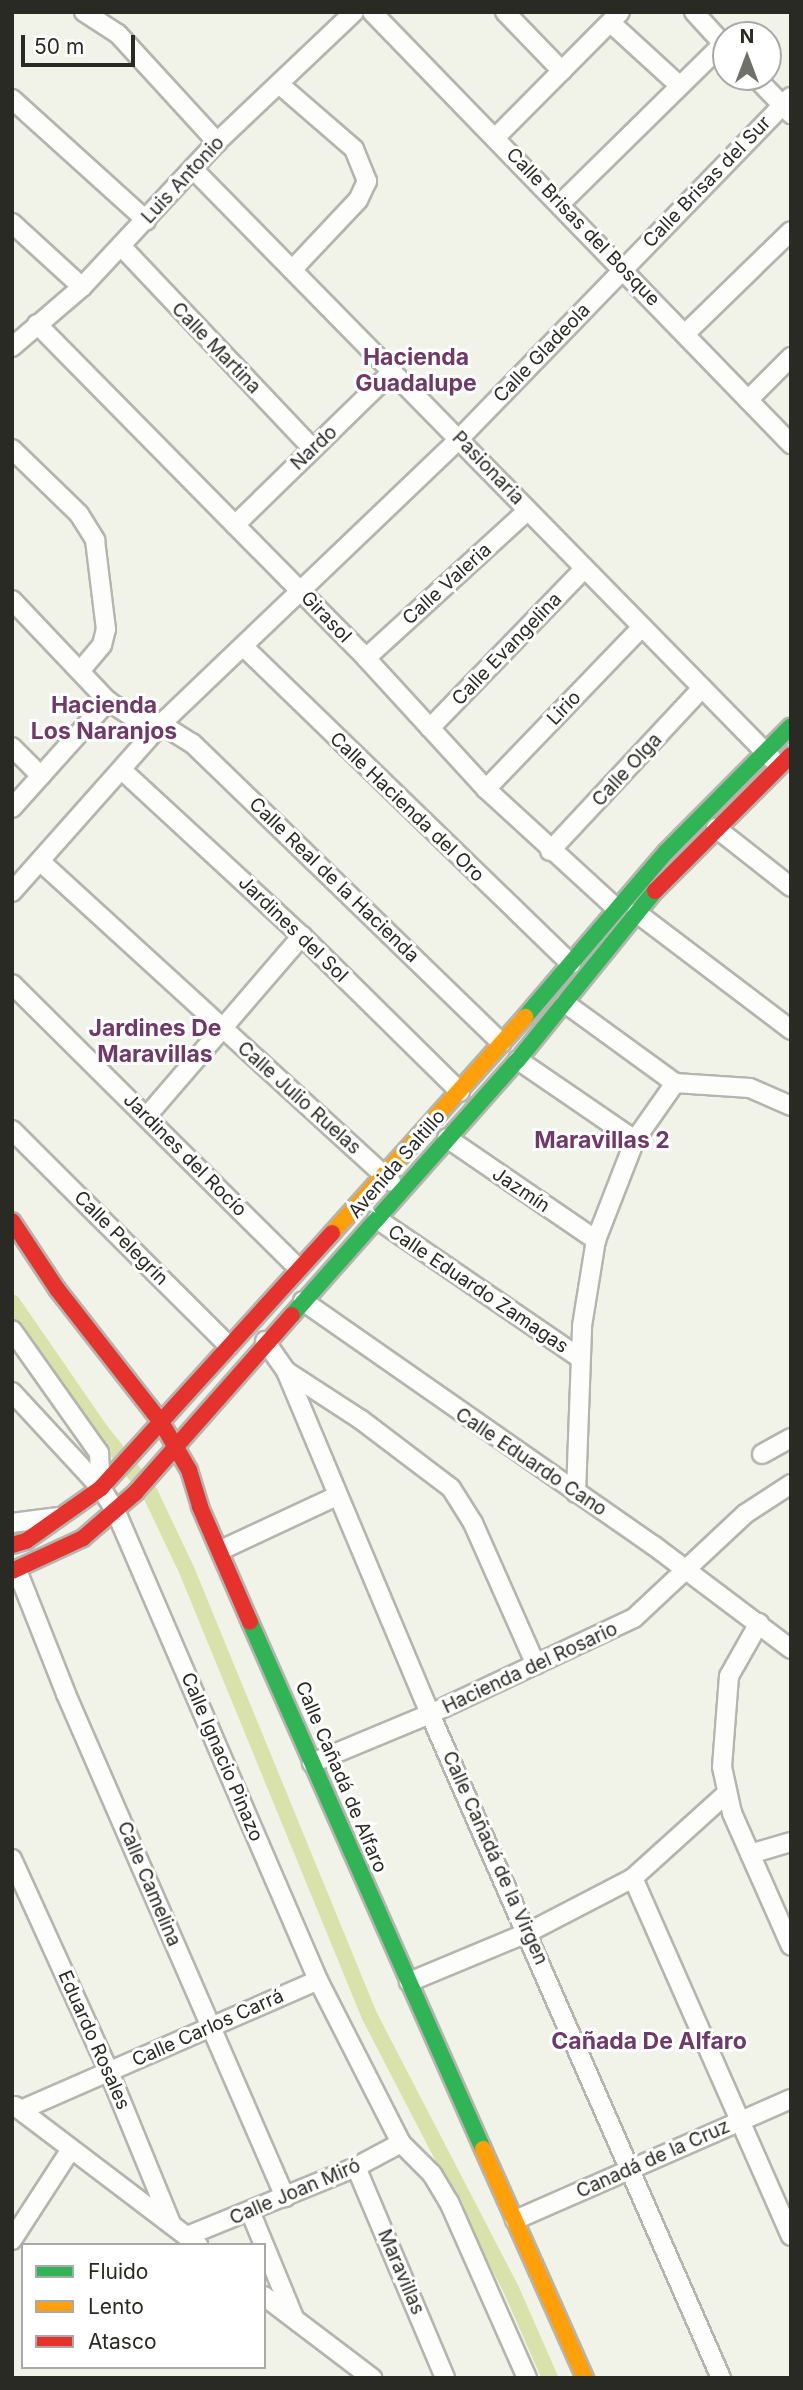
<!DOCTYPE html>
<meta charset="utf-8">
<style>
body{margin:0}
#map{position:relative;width:803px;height:2390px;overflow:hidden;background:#f1f3e9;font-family:Inter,sans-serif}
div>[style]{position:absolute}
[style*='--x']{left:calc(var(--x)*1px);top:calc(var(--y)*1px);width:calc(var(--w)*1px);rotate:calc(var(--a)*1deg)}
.canal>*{height:16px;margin:-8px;padding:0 8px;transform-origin:8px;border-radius:8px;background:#dae2ab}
.roads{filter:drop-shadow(2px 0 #b4b5ae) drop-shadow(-2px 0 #b4b5ae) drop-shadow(0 2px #b4b5ae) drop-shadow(0 -2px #b4b5ae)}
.street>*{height:18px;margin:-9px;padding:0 9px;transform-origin:9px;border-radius:9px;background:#fdfdfc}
.fast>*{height:16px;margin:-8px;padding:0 8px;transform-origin:8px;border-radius:8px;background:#30b455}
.slow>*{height:16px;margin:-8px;padding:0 8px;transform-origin:8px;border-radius:8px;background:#ff9f0a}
.jam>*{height:16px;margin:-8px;padding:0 8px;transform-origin:8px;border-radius:8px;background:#e5322d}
span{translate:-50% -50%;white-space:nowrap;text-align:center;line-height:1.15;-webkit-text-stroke:6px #fff;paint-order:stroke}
.street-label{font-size:19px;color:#292a23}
.quarter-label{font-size:23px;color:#6f3968;font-weight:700}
.frame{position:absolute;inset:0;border:14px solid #292a23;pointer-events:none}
.legend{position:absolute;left:21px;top:2243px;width:245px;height:126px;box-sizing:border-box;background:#fff;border:2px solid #a9aaa7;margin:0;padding:9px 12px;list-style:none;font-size:21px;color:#292a23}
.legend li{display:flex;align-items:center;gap:14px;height:35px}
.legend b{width:35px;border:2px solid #a9aaa7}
.north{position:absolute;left:712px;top:21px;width:70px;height:70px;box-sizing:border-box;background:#fff;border:2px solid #a9aaa7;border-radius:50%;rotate:0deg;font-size:19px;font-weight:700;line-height:28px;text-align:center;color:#292a23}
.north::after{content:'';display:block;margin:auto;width:24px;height:32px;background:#6f7068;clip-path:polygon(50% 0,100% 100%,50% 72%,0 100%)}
.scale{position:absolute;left:21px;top:35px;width:114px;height:32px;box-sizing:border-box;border:4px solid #292a23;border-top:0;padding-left:9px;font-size:21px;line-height:24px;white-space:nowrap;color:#292a23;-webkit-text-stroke:5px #fff;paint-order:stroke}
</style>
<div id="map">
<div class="canal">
<div style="--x:12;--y:1302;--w:157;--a:55.4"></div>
<div style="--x:101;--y:1431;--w:79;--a:51.7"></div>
<div style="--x:150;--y:1493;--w:86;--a:64.6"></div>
<div style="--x:187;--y:1571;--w:482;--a:67.7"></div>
<div style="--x:370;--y:2017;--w:306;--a:62.6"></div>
<div style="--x:511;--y:2289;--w:97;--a:66.3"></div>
</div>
<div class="roads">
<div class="street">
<div style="--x:84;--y:12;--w:40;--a:32.9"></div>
<div style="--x:118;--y:34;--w:147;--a:47.5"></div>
<div style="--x:372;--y:12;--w:602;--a:45.88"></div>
<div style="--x:505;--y:12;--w:82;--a:46"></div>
<div style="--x:694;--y:12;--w:47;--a:47.6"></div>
<div style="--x:611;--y:23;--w:92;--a:42.4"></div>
<div style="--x:755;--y:77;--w:52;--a:45.8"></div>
<div style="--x:279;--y:84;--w:99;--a:40.9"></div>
<div style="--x:354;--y:149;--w:35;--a:68"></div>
<div style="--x:367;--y:181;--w:21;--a:115"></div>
<div style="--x:358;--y:200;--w:96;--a:133.3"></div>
<div style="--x:12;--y:99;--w:181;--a:42.1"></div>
<div style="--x:496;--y:137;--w:176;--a:-45.2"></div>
<div style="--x:195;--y:171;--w:824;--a:45.54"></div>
<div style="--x:560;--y:204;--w:228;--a:-44.5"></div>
<div style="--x:12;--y:223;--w:95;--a:42.4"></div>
<div style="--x:121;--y:246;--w:278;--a:46.6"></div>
<div style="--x:37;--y:324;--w:469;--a:45.4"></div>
<div style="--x:366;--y:658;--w:178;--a:47.5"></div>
<div style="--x:486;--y:789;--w:176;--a:42.5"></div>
<div style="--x:686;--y:333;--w:146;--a:-44.2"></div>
<div style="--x:12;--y:347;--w:92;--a:-40.6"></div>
<div style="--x:82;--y:287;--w:198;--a:-47"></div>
<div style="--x:217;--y:142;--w:189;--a:-43.5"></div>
<div style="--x:748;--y:400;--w:61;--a:-45"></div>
<div style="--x:12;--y:449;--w:93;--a:44.1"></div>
<div style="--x:79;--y:514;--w:31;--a:58"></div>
<div style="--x:95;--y:540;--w:90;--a:83"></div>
<div style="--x:106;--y:629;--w:16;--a:104"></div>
<div style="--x:102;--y:645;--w:33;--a:130"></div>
<div style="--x:235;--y:525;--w:221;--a:-44.3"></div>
<div style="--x:12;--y:600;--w:139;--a:46.5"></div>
<div style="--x:108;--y:701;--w:31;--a:33"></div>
<div style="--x:134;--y:718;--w:28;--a:13"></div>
<div style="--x:161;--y:724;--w:36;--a:32"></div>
<div style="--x:192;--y:743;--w:431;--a:44.1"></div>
<div style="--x:245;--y:648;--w:454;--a:44.1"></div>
<div style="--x:366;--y:658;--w:219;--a:-42.4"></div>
<div style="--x:430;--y:728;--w:221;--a:-45.9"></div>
<div style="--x:12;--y:747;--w:41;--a:45"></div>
<div style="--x:123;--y:771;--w:243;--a:42.7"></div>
<div style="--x:302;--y:936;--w:222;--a:44.6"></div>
<div style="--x:486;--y:789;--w:225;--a:-46.1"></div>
<div style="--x:12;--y:808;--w:144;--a:-48.1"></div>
<div style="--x:716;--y:828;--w:95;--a:38.2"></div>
<div style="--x:550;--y:851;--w:223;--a:-47"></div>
<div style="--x:41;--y:862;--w:474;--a:42.4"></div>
<div style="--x:12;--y:892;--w:225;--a:-48.4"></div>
<div style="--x:161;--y:724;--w:414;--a:-43.7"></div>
<div style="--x:460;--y:438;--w:475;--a:-45.9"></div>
<div style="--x:637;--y:913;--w:193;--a:37.2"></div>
<div style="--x:12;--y:984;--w:403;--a:44.8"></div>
<div style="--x:565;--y:1003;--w:136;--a:36"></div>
<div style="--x:675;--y:1083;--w:75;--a:3.8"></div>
<div style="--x:750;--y:1088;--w:45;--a:23.7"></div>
<div style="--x:518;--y:1060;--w:142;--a:34.4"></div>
<div style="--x:147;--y:1116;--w:238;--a:-49.3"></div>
<div style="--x:12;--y:1130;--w:306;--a:44.9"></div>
<div style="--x:447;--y:1138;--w:181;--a:34.4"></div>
<div style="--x:377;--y:1219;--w:246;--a:34.4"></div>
<div style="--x:303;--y:1301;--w:427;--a:34.9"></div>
<div style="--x:653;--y:1545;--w:173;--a:37"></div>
<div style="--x:12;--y:1330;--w:151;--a:54.7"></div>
<div style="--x:99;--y:1453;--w:35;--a:87"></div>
<div style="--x:265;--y:1341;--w:37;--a:55"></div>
<div style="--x:286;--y:1371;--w:372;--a:67.2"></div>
<div style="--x:430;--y:1714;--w:725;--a:66.33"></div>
<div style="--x:286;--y:1371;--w:88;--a:33"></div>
<div style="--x:360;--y:1419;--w:114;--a:37.2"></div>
<div style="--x:451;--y:1488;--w:41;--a:57.8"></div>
<div style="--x:473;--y:1523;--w:155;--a:66.1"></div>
<div style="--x:12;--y:1392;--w:131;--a:47.2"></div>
<div style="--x:101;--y:1488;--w:28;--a:58"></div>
<div style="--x:116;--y:1512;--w:510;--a:66.65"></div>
<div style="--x:318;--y:1980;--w:183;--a:63"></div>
<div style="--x:401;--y:2143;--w:44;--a:45"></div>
<div style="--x:432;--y:2174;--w:33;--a:59"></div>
<div style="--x:449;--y:2202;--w:193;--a:66.1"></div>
<div style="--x:762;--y:1454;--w:33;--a:-29"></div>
<div style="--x:576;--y:1493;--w:167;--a:-87.9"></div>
<div style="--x:582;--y:1326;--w:87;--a:-80.8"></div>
<div style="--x:596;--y:1240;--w:107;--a:-68.7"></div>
<div style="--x:635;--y:1140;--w:70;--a:-54.9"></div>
<div style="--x:12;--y:1523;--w:45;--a:-7.6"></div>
<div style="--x:221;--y:1550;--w:128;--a:-25"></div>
<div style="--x:17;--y:1570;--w:133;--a:68.4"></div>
<div style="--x:66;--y:1694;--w:549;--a:66.47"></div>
<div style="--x:759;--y:1623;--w:61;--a:119.5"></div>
<div style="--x:729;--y:1676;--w:91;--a:94.4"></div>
<div style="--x:722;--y:1767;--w:47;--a:77.7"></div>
<div style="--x:732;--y:1813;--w:145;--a:66.1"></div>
<div style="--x:312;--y:1763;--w:128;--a:-22.6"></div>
<div style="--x:430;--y:1714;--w:225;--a:-25.2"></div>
<div style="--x:634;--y:1618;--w:152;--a:-43.1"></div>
<div style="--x:745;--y:1514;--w:55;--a:-33.1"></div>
<div style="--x:750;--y:1854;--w:43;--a:-16.3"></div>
<div style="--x:12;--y:1859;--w:234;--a:65.5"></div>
<div style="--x:109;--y:2072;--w:163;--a:67.7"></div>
<div style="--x:633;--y:1878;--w:391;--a:66.2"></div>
<div style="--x:409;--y:1982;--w:130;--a:-22.6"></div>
<div style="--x:529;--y:1932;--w:117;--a:-27.4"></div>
<div style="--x:633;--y:1878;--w:125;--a:-42.1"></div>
<div style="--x:15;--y:2106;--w:230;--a:37.2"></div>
<div style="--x:21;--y:2110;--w:324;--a:-23.6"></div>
<div style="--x:356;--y:2167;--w:229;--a:67.1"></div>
<div style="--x:250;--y:2211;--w:116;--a:67.6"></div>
<div style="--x:515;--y:2220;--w:301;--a:-23.7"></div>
<div style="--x:187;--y:2236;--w:183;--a:-22.2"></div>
<div style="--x:356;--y:2167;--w:51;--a:-28.1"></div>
<div style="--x:12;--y:2240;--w:108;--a:-57"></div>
<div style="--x:264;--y:2296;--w:136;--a:37.2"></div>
</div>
<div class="fast">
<div style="--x:525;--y:1017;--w:217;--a:-49.5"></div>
<div style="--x:666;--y:852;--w:177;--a:-45.2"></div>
<div style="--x:292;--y:1315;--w:341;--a:-48.5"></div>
<div style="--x:518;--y:1060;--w:218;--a:-51"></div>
<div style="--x:250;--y:1622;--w:576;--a:66.15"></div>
</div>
<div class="slow">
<div style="--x:332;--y:1233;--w:290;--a:-48.2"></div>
<div style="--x:483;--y:2149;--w:251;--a:66"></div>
</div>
<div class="jam">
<div style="--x:655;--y:891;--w:192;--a:-45"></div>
<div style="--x:12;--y:1221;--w:82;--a:56.5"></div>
<div style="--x:57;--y:1289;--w:169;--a:52"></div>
<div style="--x:161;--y:1422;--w:56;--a:59.7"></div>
<div style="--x:189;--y:1470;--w:39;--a:73"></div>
<div style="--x:200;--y:1507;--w:125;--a:66.5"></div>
<div style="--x:12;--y:1545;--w:15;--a:-16"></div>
<div style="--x:26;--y:1541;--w:92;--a:-35.2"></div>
<div style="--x:101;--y:1488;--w:344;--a:-47.8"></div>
<div style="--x:12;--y:1571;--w:78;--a:-24.9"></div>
<div style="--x:83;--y:1538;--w:69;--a:-40.9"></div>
<div style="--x:135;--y:1493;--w:237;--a:-48.6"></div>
</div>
</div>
<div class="street-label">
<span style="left:183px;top:180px;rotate:-47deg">Luis Antonio</span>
<span style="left:707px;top:182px;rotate:-46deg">Calle Brisas del Sur</span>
<span style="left:583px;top:227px;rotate:46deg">Calle Brisas del Bosque</span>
<span style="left:216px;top:348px;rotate:46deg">Calle Martina</span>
<span style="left:542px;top:353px;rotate:-46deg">Calle Gladeola</span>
<span style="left:314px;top:448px;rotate:-43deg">Nardo</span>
<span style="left:488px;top:468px;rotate:46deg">Pasionaria</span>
<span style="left:447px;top:584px;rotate:-42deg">Calle Valeria</span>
<span style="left:326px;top:617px;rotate:46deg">Girasol</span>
<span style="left:507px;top:649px;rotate:-46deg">Calle Evangelina</span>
<span style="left:564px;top:708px;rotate:-46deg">Lirio</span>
<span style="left:627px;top:770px;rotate:-47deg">Calle Olga</span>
<span style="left:407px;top:807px;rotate:44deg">Calle Hacienda del Oro</span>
<span style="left:334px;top:880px;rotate:44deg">Calle Real de la Hacienda</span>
<span style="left:293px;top:929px;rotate:44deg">Jardines del Sol</span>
<span style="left:299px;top:1098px;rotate:42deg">Calle Julio Ruelas</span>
<span style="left:185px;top:1155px;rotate:45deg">Jardines del Rocío</span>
<span style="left:397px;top:1164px;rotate:-49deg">Avenida Saltillo</span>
<span style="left:521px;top:1190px;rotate:34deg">Jazmín</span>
<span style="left:121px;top:1238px;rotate:45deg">Calle Pelegrín</span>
<span style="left:478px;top:1289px;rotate:34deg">Calle Eduardo Zamagas</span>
<span style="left:531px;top:1462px;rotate:34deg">Calle Eduardo Cano</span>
<span style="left:530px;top:1668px;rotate:-25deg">Hacienda del Rosario</span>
<span style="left:222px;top:1757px;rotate:67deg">Calle Ignacio Pinazo</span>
<span style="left:341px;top:1777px;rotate:67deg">Calle Cañadá de Alfaro</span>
<span style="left:495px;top:1858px;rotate:66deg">Calle Cañadá de la Virgen</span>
<span style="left:149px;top:1884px;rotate:67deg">Calle Camelina</span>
<span style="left:208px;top:2028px;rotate:-24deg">Calle Carlos Carrá</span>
<span style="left:94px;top:2040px;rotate:66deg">Eduardo Rosales</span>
<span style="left:653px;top:2159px;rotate:-24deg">Canadá de la Cruz</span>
<span style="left:295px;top:2192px;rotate:-23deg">Calle Joan Miró</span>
<span style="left:401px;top:2272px;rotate:67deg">Maravillas</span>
</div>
<div class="quarter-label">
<span style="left:416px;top:370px">Hacienda<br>Guadalupe</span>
<span style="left:104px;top:718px">Hacienda<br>Los Naranjos</span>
<span style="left:155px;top:1041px">Jardines De<br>Maravillas</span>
<span style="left:602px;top:1140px">Maravillas 2</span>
<span style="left:649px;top:2041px">Cañada De Alfaro</span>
</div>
<div class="frame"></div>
<ul class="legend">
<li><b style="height:9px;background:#30b455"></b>Fluido</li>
<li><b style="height:9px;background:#ff9f0a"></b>Lento</li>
<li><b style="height:9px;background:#e5322d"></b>Atasco</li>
</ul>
<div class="north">N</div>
<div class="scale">50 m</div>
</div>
